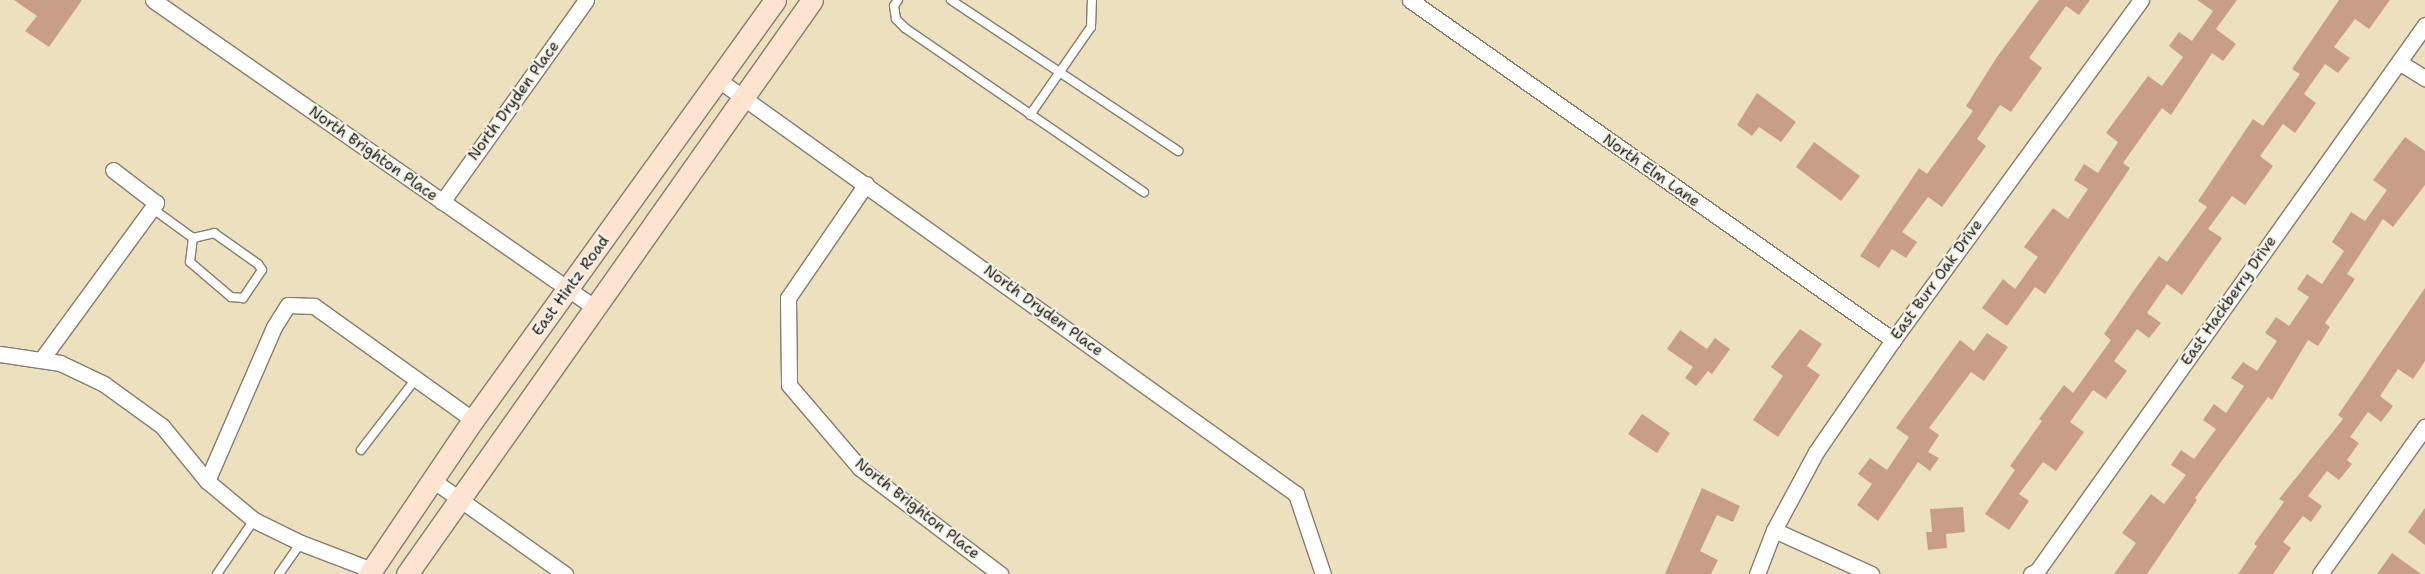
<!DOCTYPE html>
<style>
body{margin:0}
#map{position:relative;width:2425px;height:574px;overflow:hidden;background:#ede0bf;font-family:"Shantell Sans",sans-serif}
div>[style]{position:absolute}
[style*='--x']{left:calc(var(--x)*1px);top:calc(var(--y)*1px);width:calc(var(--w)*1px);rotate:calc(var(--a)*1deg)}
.building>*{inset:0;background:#c99e88}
.roads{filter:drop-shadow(1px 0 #847e6e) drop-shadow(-1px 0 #847e6e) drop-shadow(0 1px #847e6e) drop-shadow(0 -1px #847e6e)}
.service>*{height:8px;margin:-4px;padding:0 4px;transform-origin:4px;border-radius:4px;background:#fff}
.minor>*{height:15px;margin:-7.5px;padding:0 7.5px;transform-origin:7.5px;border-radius:7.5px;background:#fff}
.secondary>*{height:21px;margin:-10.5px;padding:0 10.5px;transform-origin:10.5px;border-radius:10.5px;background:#fde4d1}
span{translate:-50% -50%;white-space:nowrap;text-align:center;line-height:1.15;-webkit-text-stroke:4.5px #f7f3e8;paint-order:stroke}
.street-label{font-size:15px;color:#1c1c1c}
</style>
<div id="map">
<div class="building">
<div style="clip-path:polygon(14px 0,82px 0,49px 47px,25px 31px,37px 16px)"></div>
<div style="clip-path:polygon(2039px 0,2090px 0,2079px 15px,2066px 6px,2029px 58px,2042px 68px,2011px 112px,2000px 105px,1977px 139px,1986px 146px,1942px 207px,1928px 197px,1902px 232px,1917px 242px,1906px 258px,1892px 249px,1879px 268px,1860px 256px,1919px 168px,1927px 174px,1973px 111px,1966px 106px,1997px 57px)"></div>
<div style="clip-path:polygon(2197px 0,2237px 0,2216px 29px,2236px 44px,2223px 61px,2212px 53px,2171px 115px,2162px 108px,2123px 163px,2130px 168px,2045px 294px,2035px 287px,2007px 326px,1982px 308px,2003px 279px,2015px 289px,2038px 257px,2024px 247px,2053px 208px,2068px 219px,2088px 189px,2074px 180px,2084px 164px,2098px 173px,2118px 142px,2106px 133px,2148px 76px,2162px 86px,2183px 57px,2169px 46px,2179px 32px,2192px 41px,2213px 11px)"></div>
<div style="clip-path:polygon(2339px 0,2390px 0,2369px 29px,2355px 19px,2334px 47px,2350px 58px,2338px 73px,2325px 64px,2304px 94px,2316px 103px,2295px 133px,2283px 124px,2260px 156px,2273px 166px,2245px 205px,2232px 196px,2208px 229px,2222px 238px,2182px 295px,2167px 284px,2147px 313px,2161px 323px,2149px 338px,2137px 329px,2114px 361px,2127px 371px,2106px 399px,2093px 390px,2070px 422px,2084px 432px,2056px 471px,2043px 462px,2019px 494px,2029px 501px,2009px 530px,1985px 514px,2015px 470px,2010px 466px,2042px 421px,2039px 419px,2064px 385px,2073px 393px,2111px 340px,2104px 334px,2135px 289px,2159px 256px,2167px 262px,2207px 207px,2198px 201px,2253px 119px,2263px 126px,2300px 74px,2292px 69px)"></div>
<div style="clip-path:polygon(1757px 93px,1796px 122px,1781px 142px,1759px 127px,1752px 136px,1737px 125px)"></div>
<div style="clip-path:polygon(2405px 137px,2425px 151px,2425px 185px,2393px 227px,2383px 219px,2347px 274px,2355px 279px,2325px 323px,2330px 327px,2318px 346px,2308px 340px,2272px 400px,2268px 397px,2195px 498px,2197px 500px,2147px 574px,2114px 574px,2136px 543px,2122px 533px,2151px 494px,2164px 504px,2186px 475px,2171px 465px,2181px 450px,2194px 459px,2216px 429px,2203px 420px,2214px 404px,2226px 413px,2244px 386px,2231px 378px,2243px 362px,2257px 371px,2277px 341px,2265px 333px,2276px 317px,2289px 326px,2309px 297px,2297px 289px,2307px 274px,2322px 284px,2344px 251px,2332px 242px,2351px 212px,2365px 221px,2387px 190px,2373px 180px)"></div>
<div style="clip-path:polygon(1814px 142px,1860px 176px,1841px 201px,1796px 167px)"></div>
<div style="clip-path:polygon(2425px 288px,2425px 361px,2413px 379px,2398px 369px,2380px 396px,2393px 406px,2381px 422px,2368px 412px,2350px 437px,2359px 443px,2347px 460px,2352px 464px,2339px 480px,2327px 471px,2308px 496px,2322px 506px,2311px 522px,2303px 516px,2283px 542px,2291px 548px,2273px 574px,2238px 574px,2257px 546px,2254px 544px,2284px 502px,2279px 499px,2343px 419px,2338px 415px)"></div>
<div style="clip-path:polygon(1800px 329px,1822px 344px,1807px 366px,1820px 375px,1778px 437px,1753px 420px,1783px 376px,1771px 367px)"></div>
<div style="clip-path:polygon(1680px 330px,1707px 349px,1715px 338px,1730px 349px,1712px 374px,1708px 371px,1696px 386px,1685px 378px,1693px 367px,1667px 349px)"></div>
<div style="clip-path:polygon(1987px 333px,2008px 347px,1984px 381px,1971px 372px,1929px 428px,1939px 435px,1928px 452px,1939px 458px,1930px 471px,1918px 462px,1878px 521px,1857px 505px,1872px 484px,1858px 474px,1870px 458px,1887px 470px,1909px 437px,1896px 428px,1941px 366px,1960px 340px,1974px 351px)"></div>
<div style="clip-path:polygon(1642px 414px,1670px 433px,1657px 453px,1628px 434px)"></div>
<div style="clip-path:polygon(1702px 488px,1740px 506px,1733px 522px,1717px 515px,1700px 551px,1718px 560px,1711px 574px,1665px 574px)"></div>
<div style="clip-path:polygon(1963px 507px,1965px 532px,1946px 534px,1947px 548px,1928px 550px,1926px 532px,1932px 532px,1930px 509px)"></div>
<div style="clip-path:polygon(2425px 508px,2425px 545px,2408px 532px)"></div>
<div style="clip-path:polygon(2392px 553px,2421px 574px,2377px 574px)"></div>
</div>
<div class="roads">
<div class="service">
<div style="--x:898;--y:0;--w:7;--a:124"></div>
<div style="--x:894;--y:6;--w:13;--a:81"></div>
<div style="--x:896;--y:19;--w:13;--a:45"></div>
<div style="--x:905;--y:28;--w:290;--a:34.5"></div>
<div style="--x:951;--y:0;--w:273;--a:33.6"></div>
<div style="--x:1030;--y:115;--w:107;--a:-55.3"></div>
<div style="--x:1091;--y:27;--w:27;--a:-88"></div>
<div style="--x:153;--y:209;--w:49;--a:35.9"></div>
<div style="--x:193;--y:238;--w:22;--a:-13"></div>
<div style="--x:214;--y:233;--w:54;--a:35.2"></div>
<div style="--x:258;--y:264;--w:7;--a:56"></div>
<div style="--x:262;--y:270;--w:34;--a:124"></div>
<div style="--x:243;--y:298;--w:12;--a:-175"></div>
<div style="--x:231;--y:297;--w:54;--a:-139.5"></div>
<div style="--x:190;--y:262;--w:24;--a:-83"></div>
<div style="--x:361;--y:450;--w:88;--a:-52.4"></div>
<div style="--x:217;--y:574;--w:65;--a:-55.6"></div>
<div style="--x:279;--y:574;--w:38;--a:-55"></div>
</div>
<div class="minor">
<div style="--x:153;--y:0;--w:537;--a:34.84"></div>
<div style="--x:1410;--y:0;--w:591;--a:35.14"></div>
<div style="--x:2399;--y:62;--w:31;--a:32"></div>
<div style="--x:720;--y:81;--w:709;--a:35.64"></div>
<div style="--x:1296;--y:494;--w:84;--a:71.4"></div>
<div style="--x:866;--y:184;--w:138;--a:124.4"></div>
<div style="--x:788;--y:298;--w:87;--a:89.3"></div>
<div style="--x:789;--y:385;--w:109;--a:49.5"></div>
<div style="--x:860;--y:468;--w:176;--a:37.1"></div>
<div style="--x:442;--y:202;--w:248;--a:-54.5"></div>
<div style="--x:0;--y:354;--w:61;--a:8.5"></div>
<div style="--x:60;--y:363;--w:49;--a:25.5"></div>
<div style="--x:104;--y:384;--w:72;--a:35.9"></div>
<div style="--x:162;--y:426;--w:71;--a:50.7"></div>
<div style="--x:207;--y:481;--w:61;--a:39.7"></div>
<div style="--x:254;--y:520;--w:52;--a:26.1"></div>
<div style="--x:301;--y:543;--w:76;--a:20.8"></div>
<div style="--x:41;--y:360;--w:195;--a:-53.8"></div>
<div style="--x:156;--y:203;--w:54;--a:-142.5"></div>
<div style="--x:207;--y:481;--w:168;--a:-66.5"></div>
<div style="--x:274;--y:327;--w:26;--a:-58"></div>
<div style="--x:288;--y:305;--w:26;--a:2"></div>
<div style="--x:314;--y:306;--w:196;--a:35.6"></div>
<div style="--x:434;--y:481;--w:161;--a:35.4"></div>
<div style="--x:1774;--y:530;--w:107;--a:24.4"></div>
<div style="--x:1757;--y:574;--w:47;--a:-68.9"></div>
<div style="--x:1774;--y:530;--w:89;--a:-61.7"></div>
<div style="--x:1816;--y:452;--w:136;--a:-55.5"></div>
<div style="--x:1893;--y:340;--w:421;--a:-53.9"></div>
<div style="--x:2031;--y:574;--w:7;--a:-27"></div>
<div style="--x:2037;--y:571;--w:670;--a:-54.6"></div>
<div style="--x:2320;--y:574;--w:181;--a:-54.5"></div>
</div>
<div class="secondary">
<div style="--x:369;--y:574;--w:186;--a:-56"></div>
<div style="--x:473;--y:420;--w:517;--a:-54.28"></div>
<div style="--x:407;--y:574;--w:702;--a:-54.79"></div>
</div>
</div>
<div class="street-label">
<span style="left:514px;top:101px;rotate:-54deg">North Dryden Place</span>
<span style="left:373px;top:154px;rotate:35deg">North Brighton Place</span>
<span style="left:1651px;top:171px;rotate:35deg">North Elm Lane</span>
<span style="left:1937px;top:280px;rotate:-54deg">East Burr Oak Drive</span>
<span style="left:571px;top:286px;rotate:-54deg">East Hintz Road</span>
<span style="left:2229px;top:301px;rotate:-55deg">East Hackberry Drive</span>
<span style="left:1043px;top:311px;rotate:36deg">North Dryden Place</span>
<span style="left:917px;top:509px;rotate:38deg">North Brighton Place</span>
</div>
</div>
